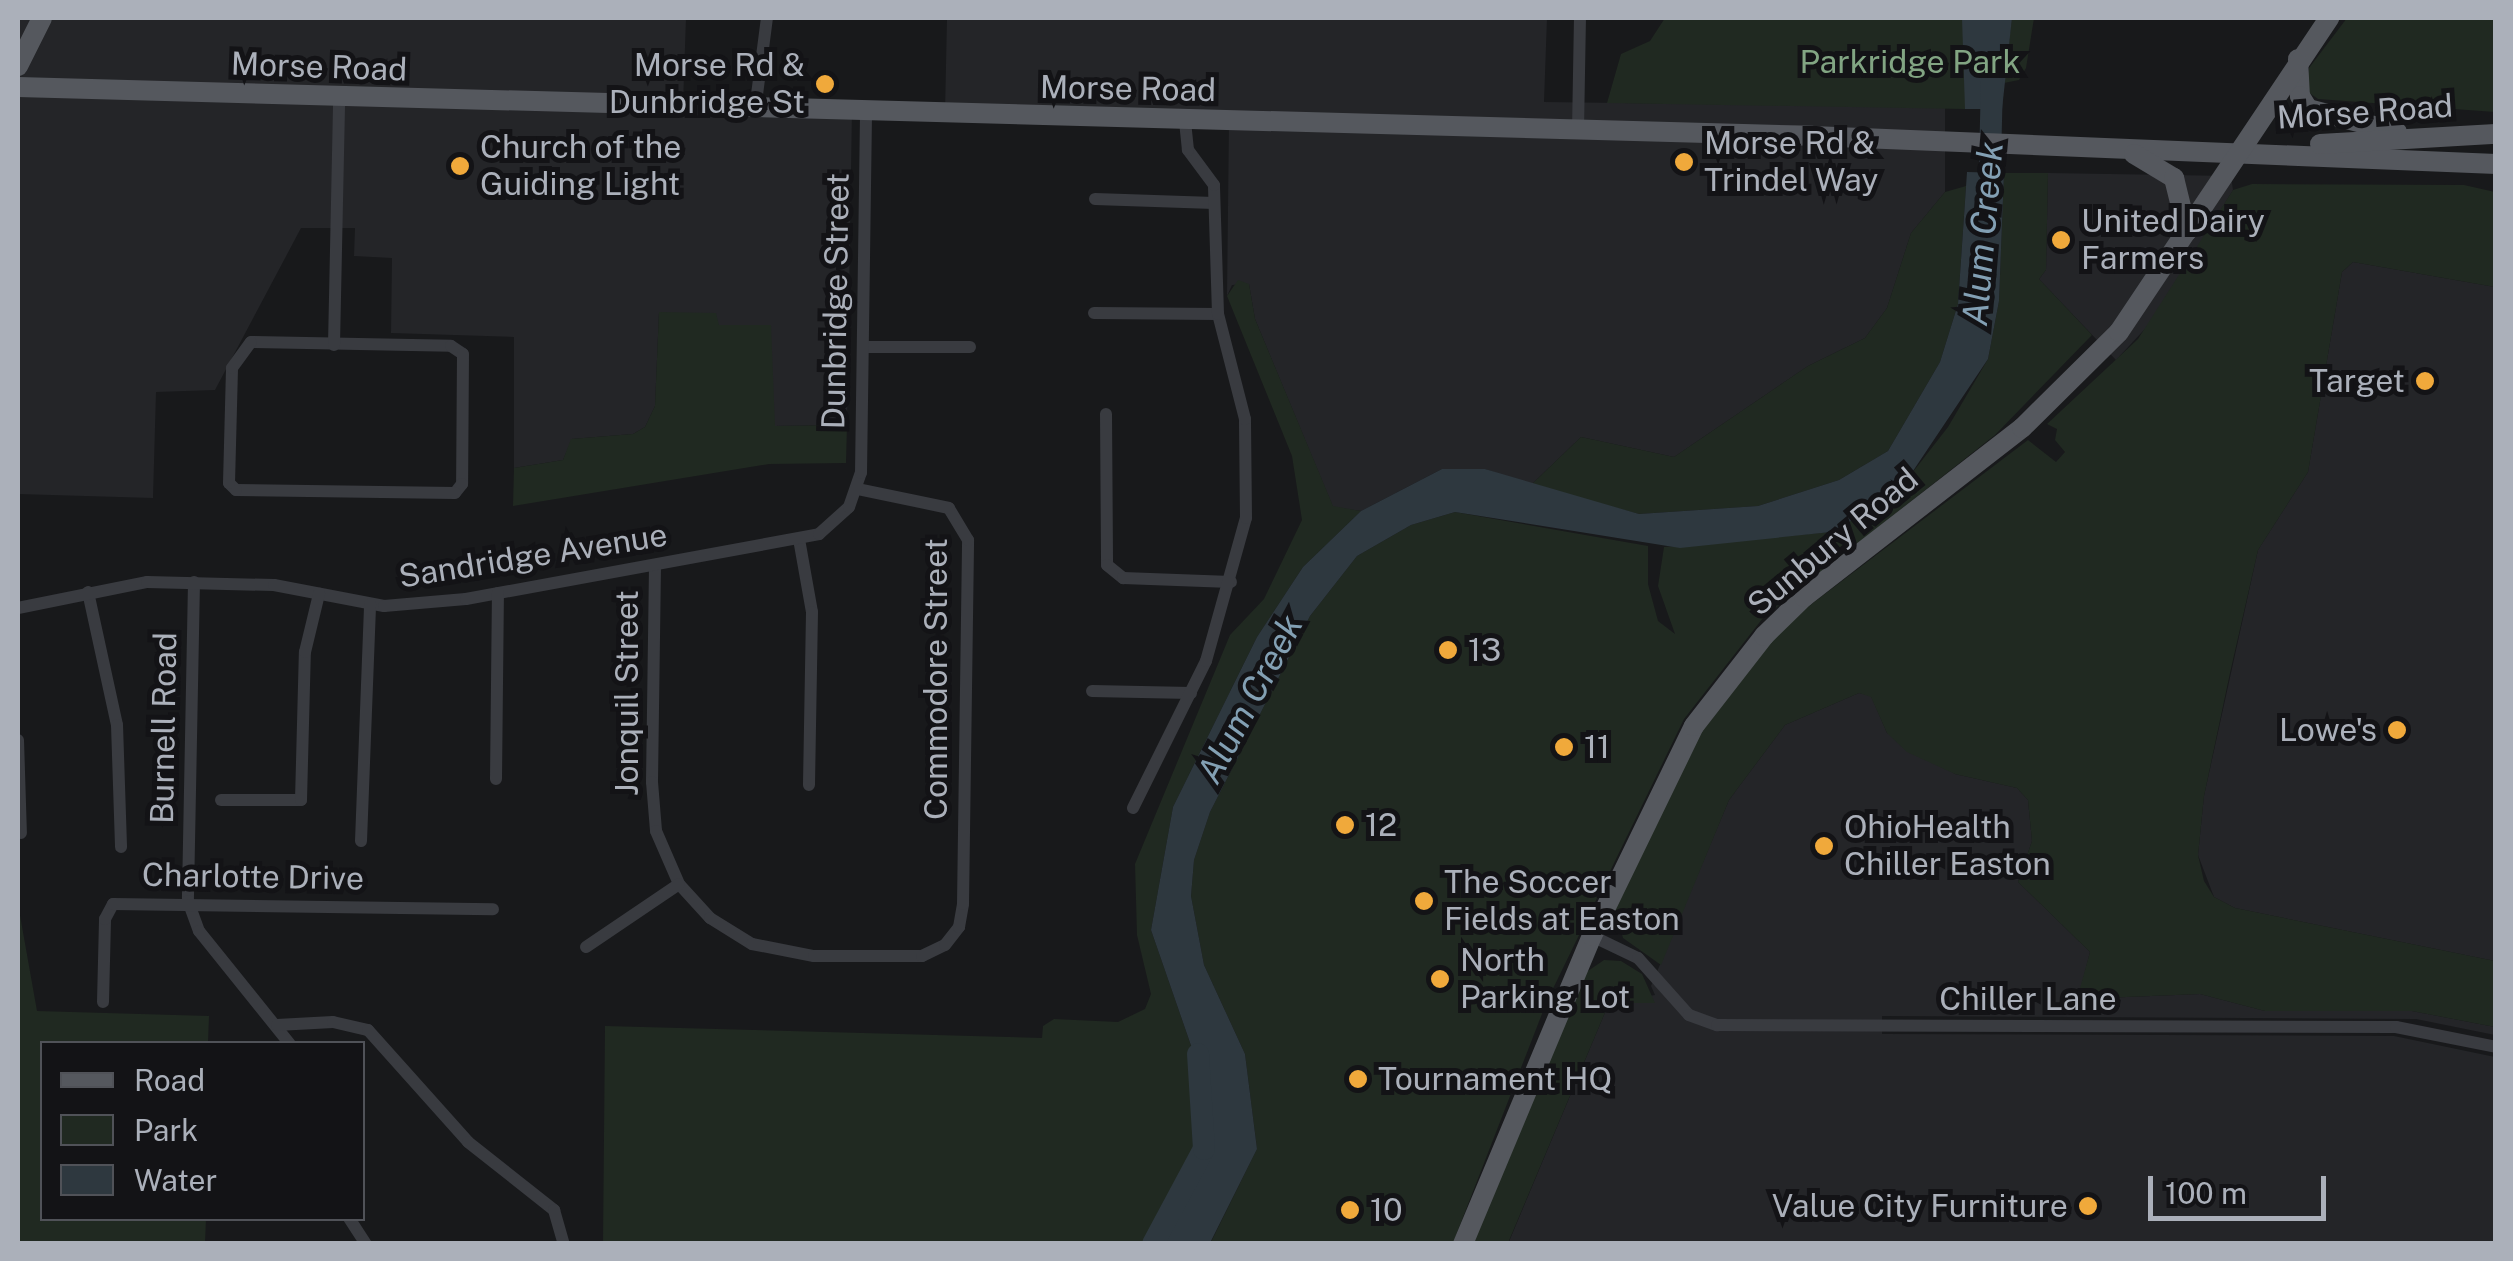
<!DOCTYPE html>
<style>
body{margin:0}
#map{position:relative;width:2513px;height:1261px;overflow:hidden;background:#18191b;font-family:"Public Sans",sans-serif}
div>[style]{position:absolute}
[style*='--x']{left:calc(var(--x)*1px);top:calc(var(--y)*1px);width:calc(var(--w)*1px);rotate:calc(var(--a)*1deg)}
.built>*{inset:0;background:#242528}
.green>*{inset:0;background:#202921}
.water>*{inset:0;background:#2e383f}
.river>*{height:22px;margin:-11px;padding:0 11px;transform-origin:11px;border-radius:11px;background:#2e383f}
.minor>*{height:12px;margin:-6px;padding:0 6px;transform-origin:6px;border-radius:6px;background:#393b40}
.primary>*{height:20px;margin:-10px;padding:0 10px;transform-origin:10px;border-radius:10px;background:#55585e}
.dots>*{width:28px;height:28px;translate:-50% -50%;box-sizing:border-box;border:5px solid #131316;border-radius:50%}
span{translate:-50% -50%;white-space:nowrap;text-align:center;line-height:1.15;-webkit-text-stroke:10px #131316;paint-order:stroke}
.park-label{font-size:32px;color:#82a583}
.poi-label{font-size:32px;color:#abb0ba}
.right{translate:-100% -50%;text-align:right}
.left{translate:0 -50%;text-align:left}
.street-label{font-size:32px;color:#abb0ba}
.water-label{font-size:35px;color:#83a0b4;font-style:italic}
.frame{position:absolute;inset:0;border:20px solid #abb0ba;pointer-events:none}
.legend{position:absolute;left:40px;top:1041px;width:325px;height:180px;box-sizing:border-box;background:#131316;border:2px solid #505258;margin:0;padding:12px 18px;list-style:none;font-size:30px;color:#abb0ba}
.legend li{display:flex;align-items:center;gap:20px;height:50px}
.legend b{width:50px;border:2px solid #505258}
.scale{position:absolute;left:2148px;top:1176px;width:178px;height:45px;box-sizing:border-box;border:5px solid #abb0ba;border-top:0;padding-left:12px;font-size:30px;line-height:35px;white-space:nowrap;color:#abb0ba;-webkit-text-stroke:8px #131316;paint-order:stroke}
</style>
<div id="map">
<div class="built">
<div style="clip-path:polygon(18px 18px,686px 18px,683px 105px,852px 109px,847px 425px,775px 426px,719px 325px,659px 313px,655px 406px,645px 427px,633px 434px,572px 439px,563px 460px,514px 468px,514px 337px,391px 333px,392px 258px,354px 256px,355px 228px,301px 228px,215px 390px,156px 392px,153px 498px,18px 494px)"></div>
<div style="clip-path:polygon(947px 18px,1547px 18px,1544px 102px,1945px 107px,1945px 192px,1911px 233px,1887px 308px,1865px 338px,1808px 366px,1674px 457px,1581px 437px,1531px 485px,1485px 469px,1442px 469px,1361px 511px,1333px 507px,1255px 319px,1249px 284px,1232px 285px,1227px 296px,1229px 120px,945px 112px)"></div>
<div style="clip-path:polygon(2048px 173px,2231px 176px,2233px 190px,2156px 317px,2116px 360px,2039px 279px,2046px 270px)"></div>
<div style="clip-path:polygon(2353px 262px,2495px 287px,2495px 961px,2235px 908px,2214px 897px,2198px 855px,2204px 796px,2258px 550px,2308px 472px,2342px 272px)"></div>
<div style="clip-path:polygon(1859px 693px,1871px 696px,1887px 733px,1955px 774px,2017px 788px,2028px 800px,2032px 841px,2018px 882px,2090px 952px,2078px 999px,2200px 994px,2265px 1011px,2412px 1011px,2495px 1027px,2495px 1035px,2416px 1019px,1882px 1016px,1882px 1034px,2394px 1036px,2495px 1057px,2495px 1243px,1508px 1244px,1609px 1003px,1655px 995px,1651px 986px,1729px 800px,1785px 725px)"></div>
</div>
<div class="green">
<div style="clip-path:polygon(1665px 18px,1993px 18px,1985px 66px,1965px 109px,1607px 103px,1621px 54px,1650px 41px)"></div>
<div style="clip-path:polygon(2012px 18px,2034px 18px,2026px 68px,2019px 80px,2004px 83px)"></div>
<div style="clip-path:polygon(2347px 18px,2495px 18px,2495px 112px,2318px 99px,2305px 90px,2309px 68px)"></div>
<div style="clip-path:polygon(2004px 173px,2048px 173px,2046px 270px,2039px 279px,2092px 335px,1995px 435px,1763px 618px,1684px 719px,1547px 1001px,1453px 1243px,1210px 1244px,1257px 1149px,1245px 1054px,1204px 965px,1191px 896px,1194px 860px,1210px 812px,1310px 616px,1357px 556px,1411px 525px,1455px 512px,1648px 546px,1648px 584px,1658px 621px,1675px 634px,1658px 586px,1664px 547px,1831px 532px,1909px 477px,1948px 427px,1988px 359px,1999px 301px)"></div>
<div style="clip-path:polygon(2252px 184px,2464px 185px,2495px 192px,2495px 287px,2353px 262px,2342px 272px,2308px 472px,2258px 550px,2230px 673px,2204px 796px,2198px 855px,2204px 881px,2214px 897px,2235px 908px,2495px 961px,2495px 1027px,2412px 1011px,2265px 1011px,2200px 994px,2077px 999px,2090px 952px,2018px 882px,2032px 841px,2028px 800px,2017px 788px,1955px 774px,1907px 752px,1887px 733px,1871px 697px,1859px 693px,1785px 725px,1729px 800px,1661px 965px,1623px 938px,1615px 908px,1697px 736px,1776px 631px,2028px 440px,2056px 462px,2065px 452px,2055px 440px,2057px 429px,2047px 424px,2138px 339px,2233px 190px)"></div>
<div style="clip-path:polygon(1966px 186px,1958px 304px,1940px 362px,1888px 451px,1839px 480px,1758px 506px,1639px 514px,1531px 485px,1581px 437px,1674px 457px,1808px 366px,1865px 338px,1887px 308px,1911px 233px,1945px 192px)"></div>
<div style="clip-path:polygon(1238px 280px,1249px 284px,1255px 319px,1333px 506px,1361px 511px,1303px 567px,1257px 637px,1173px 807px,1151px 930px,1204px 1083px,1204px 1149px,1153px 1243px,603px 1244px,605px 1026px,1042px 1038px,1043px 1026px,1054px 1019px,1118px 1022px,1145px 1009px,1151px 994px,1137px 935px,1135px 864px,1230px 635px,1264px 599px,1302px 520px,1292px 456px,1227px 296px)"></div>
<div style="clip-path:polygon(659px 312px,716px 313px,719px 325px,771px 325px,775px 426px,847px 425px,846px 463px,769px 464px,513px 506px,514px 468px,563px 460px,571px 439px,633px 434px,645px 427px,655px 406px)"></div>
<div style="clip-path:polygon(18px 904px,37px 1011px,209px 1016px,208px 1043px,42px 1044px,42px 1218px,206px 1219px,205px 1243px,18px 1243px)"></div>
<div style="clip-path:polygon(1604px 960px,1621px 961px,1642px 974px,1655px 1003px,1609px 1003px,1508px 1243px,1469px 1244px,1585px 973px)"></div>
</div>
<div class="water">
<div style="clip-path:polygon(1962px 18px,2012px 18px,2002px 109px,1965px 109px)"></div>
<div style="clip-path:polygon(1967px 172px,2004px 173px,1999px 301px,1988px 359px,1909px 477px,1858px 517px,1831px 532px,1680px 548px,1455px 512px,1411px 525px,1357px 556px,1310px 616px,1210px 812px,1194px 860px,1191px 896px,1204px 965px,1245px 1054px,1257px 1149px,1210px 1243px,1153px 1243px,1204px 1149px,1204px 1083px,1151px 930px,1173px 807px,1257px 637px,1303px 567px,1361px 511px,1442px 469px,1485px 469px,1639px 514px,1758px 506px,1839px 480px,1888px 451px,1940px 362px,1958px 304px)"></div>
</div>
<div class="river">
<div style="--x:1989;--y:203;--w:123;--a:-88.6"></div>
<div style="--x:1153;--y:1244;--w:108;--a:-61.8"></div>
<div style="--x:1204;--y:1149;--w:95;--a:-93.6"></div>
</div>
<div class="minor">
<div style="--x:755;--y:110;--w:93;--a:-82.6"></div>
<div style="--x:1578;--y:131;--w:113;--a:-89"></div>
<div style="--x:1095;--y:199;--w:119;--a:1.9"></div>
<div style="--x:1094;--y:313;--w:124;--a:0.5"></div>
<div style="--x:251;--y:342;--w:200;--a:1.1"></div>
<div style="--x:451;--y:346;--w:14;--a:34"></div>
<div style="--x:463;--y:354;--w:130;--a:90.4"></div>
<div style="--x:462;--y:484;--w:11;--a:128"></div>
<div style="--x:455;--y:493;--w:219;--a:-179.2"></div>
<div style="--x:236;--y:490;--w:10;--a:-135"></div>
<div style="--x:229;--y:483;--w:115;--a:-88.5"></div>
<div style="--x:232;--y:368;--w:32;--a:-54"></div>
<div style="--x:334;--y:345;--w:247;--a:-88.8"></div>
<div style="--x:864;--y:347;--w:106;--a:0"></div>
<div style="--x:1106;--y:414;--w:151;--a:89.6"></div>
<div style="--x:1107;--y:565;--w:21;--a:39"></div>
<div style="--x:1123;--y:578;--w:108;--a:2.1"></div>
<div style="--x:799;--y:539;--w:74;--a:79.9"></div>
<div style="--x:812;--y:612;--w:173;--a:91"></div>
<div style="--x:655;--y:566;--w:216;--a:90.8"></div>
<div style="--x:652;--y:782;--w:49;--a:85.3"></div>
<div style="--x:656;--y:831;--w:58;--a:66.5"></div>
<div style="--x:679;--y:884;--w:46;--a:47.6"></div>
<div style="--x:710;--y:918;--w:49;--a:31.8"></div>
<div style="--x:752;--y:944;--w:63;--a:11"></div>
<div style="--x:814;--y:956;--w:108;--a:0"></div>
<div style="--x:922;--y:956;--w:25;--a:-26"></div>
<div style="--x:945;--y:945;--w:23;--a:-52"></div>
<div style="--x:959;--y:927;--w:23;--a:-80"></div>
<div style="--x:963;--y:904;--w:364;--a:-89.2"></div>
<div style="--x:968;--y:540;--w:37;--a:-121"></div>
<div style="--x:949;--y:508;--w:94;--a:-168.3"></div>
<div style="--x:194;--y:582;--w:319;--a:91.1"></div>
<div style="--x:188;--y:901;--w:32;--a:70"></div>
<div style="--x:199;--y:931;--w:145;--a:51.2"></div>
<div style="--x:88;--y:592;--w:136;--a:77.7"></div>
<div style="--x:117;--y:725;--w:122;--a:88.1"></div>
<div style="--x:18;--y:608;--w:132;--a:-11.4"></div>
<div style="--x:147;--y:582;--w:127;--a:1.4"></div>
<div style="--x:274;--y:585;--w:112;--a:10.8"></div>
<div style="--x:384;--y:606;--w:82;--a:-4.9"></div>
<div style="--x:466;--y:599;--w:359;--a:-10.4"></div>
<div style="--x:819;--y:534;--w:40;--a:-42"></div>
<div style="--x:849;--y:507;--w:36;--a:-71"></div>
<div style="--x:861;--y:473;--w:360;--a:-89.2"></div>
<div style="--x:1092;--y:691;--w:99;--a:1.2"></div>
<div style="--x:18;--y:740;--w:93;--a:88.2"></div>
<div style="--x:496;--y:779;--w:186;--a:-89.4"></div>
<div style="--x:221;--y:800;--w:80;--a:0"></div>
<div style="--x:301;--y:800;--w:148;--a:-88.5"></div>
<div style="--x:305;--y:652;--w:60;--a:-76.4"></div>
<div style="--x:1133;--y:808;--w:164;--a:-63.6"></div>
<div style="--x:1206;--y:661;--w:148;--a:-74.4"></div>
<div style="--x:1246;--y:518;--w:99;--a:-90.6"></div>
<div style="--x:1245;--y:419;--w:108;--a:-104.4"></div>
<div style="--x:1218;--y:314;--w:129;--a:-91.8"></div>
<div style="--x:1214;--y:185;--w:44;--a:-126.6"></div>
<div style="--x:1188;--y:150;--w:30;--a:-96"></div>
<div style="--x:361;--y:841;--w:237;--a:-87.8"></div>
<div style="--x:1592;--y:936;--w:51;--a:25.6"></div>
<div style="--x:1638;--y:958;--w:76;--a:48.2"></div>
<div style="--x:1689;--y:1015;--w:30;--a:20"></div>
<div style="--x:1717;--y:1025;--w:679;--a:0.17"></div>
<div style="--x:2396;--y:1027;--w:102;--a:11.3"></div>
<div style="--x:586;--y:947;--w:112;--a:-34.1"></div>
<div style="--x:103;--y:1002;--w:83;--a:-88.6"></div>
<div style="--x:105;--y:919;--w:17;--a:-62"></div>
<div style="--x:113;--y:904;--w:380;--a:0.8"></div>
<div style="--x:277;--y:1025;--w:56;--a:-3.1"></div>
<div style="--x:333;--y:1022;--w:36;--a:13"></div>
<div style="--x:368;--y:1030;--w:150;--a:48.2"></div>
<div style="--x:468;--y:1142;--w:110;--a:38.3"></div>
<div style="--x:554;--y:1210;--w:35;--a:74"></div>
<div style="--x:349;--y:1218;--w:31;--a:57"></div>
</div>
<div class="primary">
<div style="--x:2298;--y:59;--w:37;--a:87"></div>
<div style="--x:2300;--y:96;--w:15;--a:58"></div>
<div style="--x:2308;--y:109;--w:92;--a:14.5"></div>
<div style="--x:18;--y:66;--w:54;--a:-63.4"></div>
<div style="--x:18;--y:87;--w:1795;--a:1.56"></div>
<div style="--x:1812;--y:136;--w:685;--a:2.34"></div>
<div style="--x:2320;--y:144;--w:176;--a:-3.3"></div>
<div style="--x:2134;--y:154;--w:47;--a:31"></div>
<div style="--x:2174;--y:178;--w:55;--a:76.2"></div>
<div style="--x:1463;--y:1244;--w:334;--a:-67.3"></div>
<div style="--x:1592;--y:936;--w:233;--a:-64.1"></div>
<div style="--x:1694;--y:726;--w:114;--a:-52.1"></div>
<div style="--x:1764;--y:636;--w:56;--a:-44.3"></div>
<div style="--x:1804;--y:597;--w:276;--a:-37.8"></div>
<div style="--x:2022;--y:428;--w:136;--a:-44.7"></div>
<div style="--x:2119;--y:332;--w:378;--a:-56.2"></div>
</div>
<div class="dots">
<div style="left:825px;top:84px;background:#f0a93b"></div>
<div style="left:1684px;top:162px;background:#f0a93b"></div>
<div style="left:460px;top:166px;background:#f0a93b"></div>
<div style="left:2061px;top:240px;background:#f0a93b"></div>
<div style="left:2425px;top:381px;background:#f0a93b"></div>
<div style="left:1448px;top:650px;background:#f0a93b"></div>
<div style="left:2397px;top:730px;background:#f0a93b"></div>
<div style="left:1564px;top:747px;background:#f0a93b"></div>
<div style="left:1345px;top:825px;background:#f0a93b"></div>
<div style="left:1824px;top:846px;background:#f0a93b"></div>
<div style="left:1424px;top:901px;background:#f0a93b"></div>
<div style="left:1440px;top:979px;background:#f0a93b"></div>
<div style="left:1358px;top:1079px;background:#f0a93b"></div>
<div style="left:2088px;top:1206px;background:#f0a93b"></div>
<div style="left:1350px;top:1210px;background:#f0a93b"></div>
</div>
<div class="park-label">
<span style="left:1910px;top:62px">Parkridge Park</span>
</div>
<div class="poi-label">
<span class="right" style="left:805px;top:84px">Morse Rd &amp;<br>Dunbridge St</span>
<span class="left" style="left:1704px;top:162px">Morse Rd &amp;<br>Trindel Way</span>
<span class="left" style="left:480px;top:166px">Church of the<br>Guiding Light</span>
<span class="left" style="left:2081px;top:240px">United Dairy<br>Farmers</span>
<span class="right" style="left:2405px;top:381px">Target</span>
<span class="left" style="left:1468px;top:650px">13</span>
<span class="right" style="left:2377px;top:730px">Lowe's</span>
<span class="left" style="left:1584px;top:747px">11</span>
<span class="left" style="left:1365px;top:825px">12</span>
<span class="left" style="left:1844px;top:846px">OhioHealth<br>Chiller Easton</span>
<span class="left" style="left:1444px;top:901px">The Soccer<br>Fields at Easton</span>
<span class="left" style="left:1460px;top:979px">North<br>Parking Lot</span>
<span class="left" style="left:1378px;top:1079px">Tournament HQ</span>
<span class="right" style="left:2068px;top:1206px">Value City Furniture</span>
<span class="left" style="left:1370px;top:1210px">10</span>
</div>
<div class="street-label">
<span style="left:319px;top:67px;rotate:2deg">Morse Road</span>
<span style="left:1128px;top:89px;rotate:1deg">Morse Road</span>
<span style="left:2365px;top:112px;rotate:-4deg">Morse Road</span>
<span style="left:836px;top:301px;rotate:-89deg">Dunbridge Street</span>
<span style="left:1833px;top:542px;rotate:-40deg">Sunbury Road</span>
<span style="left:533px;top:556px;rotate:-9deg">Sandridge Avenue</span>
<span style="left:936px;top:679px;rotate:-90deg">Commodore Street</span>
<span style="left:627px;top:693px;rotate:-90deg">Jonquil Street</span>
<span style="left:164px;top:728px;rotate:-89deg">Burnell Road</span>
<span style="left:253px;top:877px;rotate:1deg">Charlotte Drive</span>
<span style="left:2028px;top:999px">Chiller Lane</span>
</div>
<div class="water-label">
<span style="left:1983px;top:234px;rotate:-85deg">Alum Creek</span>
<span style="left:1250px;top:699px;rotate:-62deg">Alum Creek</span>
</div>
<div class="frame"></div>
<ul class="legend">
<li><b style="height:12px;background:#55585e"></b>Road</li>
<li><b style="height:28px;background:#202921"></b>Park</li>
<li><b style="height:28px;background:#2e383f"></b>Water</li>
</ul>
<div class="scale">100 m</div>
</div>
